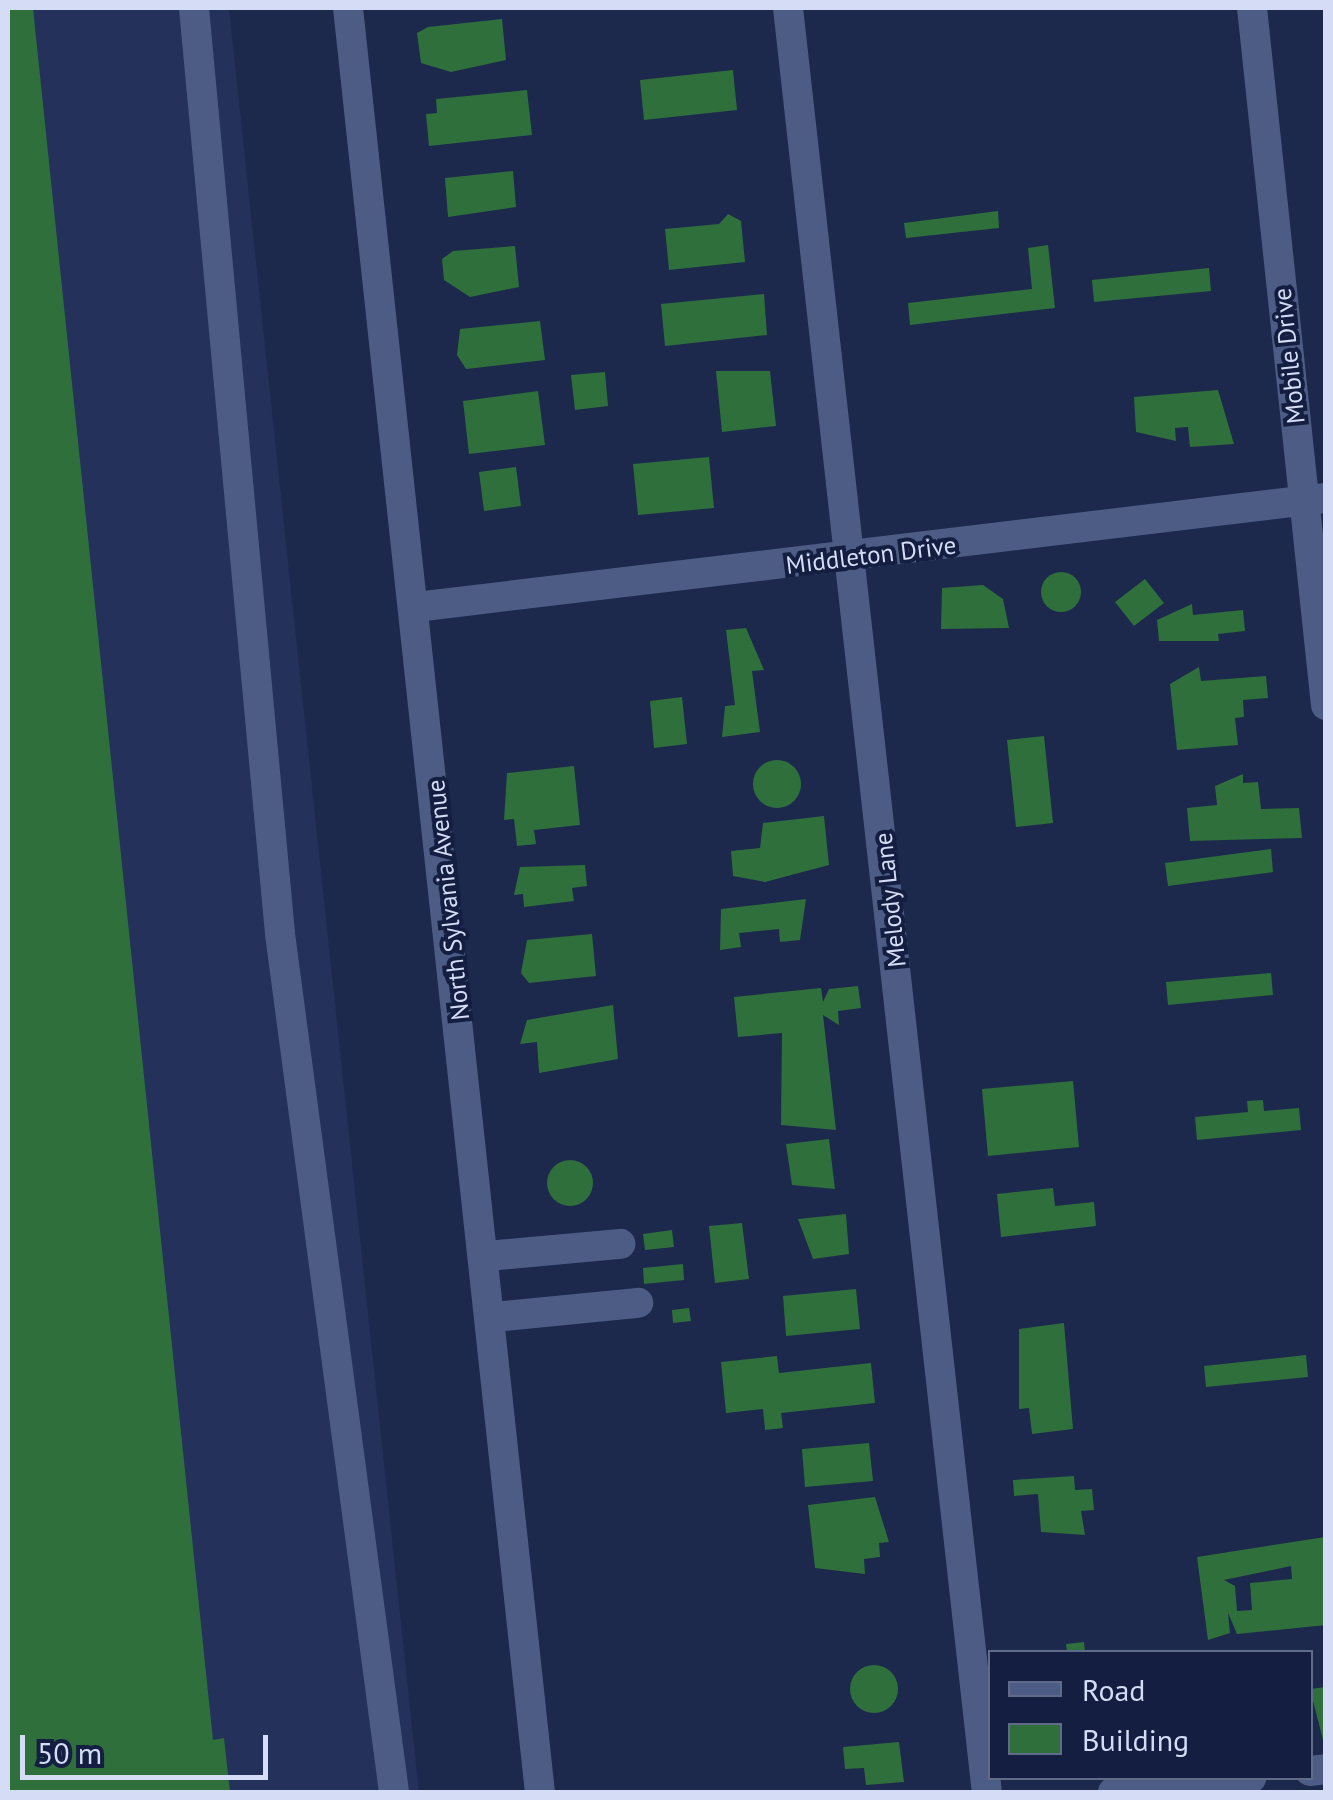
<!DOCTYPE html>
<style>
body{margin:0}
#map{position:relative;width:1333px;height:1800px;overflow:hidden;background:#1c284c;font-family:"PT Sans",sans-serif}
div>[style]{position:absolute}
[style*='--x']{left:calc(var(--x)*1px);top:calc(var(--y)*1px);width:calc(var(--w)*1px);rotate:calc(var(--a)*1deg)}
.built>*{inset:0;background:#23315b}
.building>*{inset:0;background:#2f6f3c}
.round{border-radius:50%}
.minor>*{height:30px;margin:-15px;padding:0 15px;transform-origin:15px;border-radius:15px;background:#4d5c84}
span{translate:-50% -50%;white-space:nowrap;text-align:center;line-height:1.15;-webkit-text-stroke:8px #131e41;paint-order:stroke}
.street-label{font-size:25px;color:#d4ddf5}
.frame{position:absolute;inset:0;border:10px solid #d4ddf5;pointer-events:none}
.legend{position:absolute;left:988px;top:1650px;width:325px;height:130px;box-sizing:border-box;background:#131e41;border:2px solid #606a89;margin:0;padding:12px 18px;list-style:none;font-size:30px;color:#d4ddf5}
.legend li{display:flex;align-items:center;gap:20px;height:50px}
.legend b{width:50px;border:2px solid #606a89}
.scale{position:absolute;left:20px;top:1735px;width:248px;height:45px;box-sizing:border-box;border:5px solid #d4ddf5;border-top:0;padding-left:12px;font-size:30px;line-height:35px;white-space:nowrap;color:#d4ddf5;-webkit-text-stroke:8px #131e41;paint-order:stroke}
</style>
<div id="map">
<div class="built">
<div style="clip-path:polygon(8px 8px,229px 8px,419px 1792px,8px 1792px)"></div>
</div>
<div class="building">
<div style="clip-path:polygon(8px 8px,33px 8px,213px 1740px,224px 1738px,230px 1792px,8px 1792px)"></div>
<div style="clip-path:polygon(502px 19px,506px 60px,451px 72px,421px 63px,417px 33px,428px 27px)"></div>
<div style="clip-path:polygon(733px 70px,737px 110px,644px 120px,640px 80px)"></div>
<div style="clip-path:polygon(527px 90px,532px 135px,429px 146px,426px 114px,437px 113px,436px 99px)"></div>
<div style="clip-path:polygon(513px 171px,516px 207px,448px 217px,445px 178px)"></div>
<div style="clip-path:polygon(998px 211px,999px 228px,906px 238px,904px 223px)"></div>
<div style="clip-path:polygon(728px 214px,741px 221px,745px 262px,669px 270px,665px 229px,719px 224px)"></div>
<div style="clip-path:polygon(1048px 245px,1055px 308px,910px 325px,908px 303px,1032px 289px,1028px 248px)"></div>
<div style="clip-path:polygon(515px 246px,519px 287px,470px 297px,444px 280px,442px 259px,453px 251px)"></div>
<div style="clip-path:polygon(1209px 268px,1211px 291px,1094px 302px,1092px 280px)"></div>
<div style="clip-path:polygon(764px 294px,767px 335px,665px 346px,661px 304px)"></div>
<div style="clip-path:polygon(540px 321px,545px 360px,466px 369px,457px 355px,460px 329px)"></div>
<div style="clip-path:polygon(716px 371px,770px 371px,776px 426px,722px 432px)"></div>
<div style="clip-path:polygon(605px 372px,608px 406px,575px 410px,571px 375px)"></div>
<div style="clip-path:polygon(1218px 390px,1234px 444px,1190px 447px,1188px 427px,1175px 428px,1176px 441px,1136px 432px,1134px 397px)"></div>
<div style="clip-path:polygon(538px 391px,545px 445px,469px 454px,463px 401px)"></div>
<div style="clip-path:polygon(709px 457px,714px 508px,638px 515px,633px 464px)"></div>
<div style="clip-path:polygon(516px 467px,521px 506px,484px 511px,479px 472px)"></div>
<div class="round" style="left:1041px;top:572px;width:40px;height:40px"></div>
<div style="clip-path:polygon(1145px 579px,1164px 603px,1134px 626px,1115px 602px)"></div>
<div style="clip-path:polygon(983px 585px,1003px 599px,1009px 628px,941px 629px,942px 588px)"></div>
<div style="clip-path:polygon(1192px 604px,1193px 615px,1243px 610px,1245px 631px,1218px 634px,1219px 641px,1159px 641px,1157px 620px)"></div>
<div style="clip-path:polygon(746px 628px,764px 670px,752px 671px,760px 732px,722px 737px,725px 706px,735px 705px,726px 630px)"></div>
<div style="clip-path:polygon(1199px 667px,1201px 681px,1266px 676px,1268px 698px,1243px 700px,1244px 717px,1235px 718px,1238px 745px,1177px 750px,1170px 684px)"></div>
<div style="clip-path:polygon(682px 697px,687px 744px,654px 748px,650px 701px)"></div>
<div style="clip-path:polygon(1044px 736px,1053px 823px,1016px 827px,1007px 740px)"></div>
<div class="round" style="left:753px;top:760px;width:48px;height:48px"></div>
<div style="clip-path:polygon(574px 766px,580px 825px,534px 830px,536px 844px,517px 846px,514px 819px,504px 820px,507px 773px)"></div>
<div style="clip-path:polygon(1243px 774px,1243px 783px,1258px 782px,1261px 809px,1299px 808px,1302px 838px,1190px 841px,1187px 808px,1217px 805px,1215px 786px)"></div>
<div style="clip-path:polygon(824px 816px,829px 865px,765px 882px,733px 876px,731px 851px,760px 848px,763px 823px)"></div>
<div style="clip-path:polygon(1271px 849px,1273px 872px,1168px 886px,1165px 863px)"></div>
<div style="clip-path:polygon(585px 865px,587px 886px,572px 888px,574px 901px,524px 907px,523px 894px,514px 895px,520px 867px)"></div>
<div style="clip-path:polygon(806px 899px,800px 940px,780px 942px,779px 929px,739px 933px,741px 947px,720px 950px,721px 909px)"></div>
<div style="clip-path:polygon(592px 934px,596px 976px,529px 983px,521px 973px,527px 940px)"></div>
<div style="clip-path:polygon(1271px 973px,1273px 995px,1168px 1005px,1166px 982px)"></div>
<div style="clip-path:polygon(858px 986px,861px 1008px,838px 1011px,839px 1025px,823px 1015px,836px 1130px,781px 1125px,782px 1033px,738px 1037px,734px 997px,821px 988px,823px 1002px,829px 989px)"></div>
<div style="clip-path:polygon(613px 1005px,618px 1059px,539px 1073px,537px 1042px,520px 1044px,527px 1020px)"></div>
<div style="clip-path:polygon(1073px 1081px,1079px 1147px,988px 1156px,982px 1089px)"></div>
<div style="clip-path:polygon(1263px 1100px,1264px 1111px,1299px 1108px,1301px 1130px,1197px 1140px,1195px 1117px,1248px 1112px,1247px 1101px)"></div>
<div style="clip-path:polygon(829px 1139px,835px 1189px,792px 1185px,786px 1144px)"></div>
<div class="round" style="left:547px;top:1160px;width:46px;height:46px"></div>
<div style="clip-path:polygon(1053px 1188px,1055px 1206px,1094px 1202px,1096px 1226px,1001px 1237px,997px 1194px)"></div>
<div style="clip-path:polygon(846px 1214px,849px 1254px,813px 1259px,798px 1219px)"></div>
<div style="clip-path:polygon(742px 1223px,749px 1279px,715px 1283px,709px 1226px)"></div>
<div style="clip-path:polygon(672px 1230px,674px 1247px,645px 1250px,643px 1234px)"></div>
<div style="clip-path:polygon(683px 1264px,684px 1280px,644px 1284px,643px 1268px)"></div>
<div style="clip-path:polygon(856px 1289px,860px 1329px,786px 1336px,783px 1296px)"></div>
<div style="clip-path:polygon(689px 1308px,691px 1321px,673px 1323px,672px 1310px)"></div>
<div style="clip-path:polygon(1064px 1323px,1073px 1429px,1032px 1434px,1029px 1408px,1019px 1409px,1019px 1329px)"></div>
<div style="clip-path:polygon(1306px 1355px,1308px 1377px,1206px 1387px,1204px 1366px)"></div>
<div style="clip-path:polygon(777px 1356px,779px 1373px,871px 1363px,875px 1403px,781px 1413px,783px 1428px,765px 1430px,763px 1409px,726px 1413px,721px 1362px)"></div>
<div style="clip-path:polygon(869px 1443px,873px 1481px,805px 1487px,802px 1449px)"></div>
<div style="clip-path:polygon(1074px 1476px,1075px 1490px,1092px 1489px,1094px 1510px,1081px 1511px,1085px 1535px,1041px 1532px,1038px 1494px,1014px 1496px,1013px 1480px)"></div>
<div style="clip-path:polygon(875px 1497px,889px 1542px,879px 1543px,880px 1557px,864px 1559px,865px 1574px,815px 1568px,808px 1505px)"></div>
<div style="clip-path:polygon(evenodd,1325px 1537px,1326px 1625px,1237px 1634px,1228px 1613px,1230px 1633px,1208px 1640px,1197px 1557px,1325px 1537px,1291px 1566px,1292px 1579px,1250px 1583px,1252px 1610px,1237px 1611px,1235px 1586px,1224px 1580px,1291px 1566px)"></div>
<div style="clip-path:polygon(1084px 1642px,1085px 1652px,1067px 1652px,1066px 1644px)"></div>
<div class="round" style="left:850px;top:1665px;width:48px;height:48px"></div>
<div style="clip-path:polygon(1326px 1687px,1326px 1740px,1323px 1740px,1310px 1689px)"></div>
<div style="clip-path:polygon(899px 1742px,904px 1782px,866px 1785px,864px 1768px,845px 1769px,843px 1747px)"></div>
</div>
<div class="minor">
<div style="--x:194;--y:8;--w:930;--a:84.69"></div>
<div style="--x:280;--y:934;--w:866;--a:82.43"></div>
<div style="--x:348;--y:8;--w:1794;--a:83.86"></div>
<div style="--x:788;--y:8;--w:1795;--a:83.64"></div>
<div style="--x:1252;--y:8;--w:701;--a:83.94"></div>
<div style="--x:416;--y:607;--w:917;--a:-6.83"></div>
<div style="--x:487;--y:1256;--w:134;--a:-5.2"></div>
<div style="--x:494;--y:1317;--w:145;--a:-5.6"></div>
<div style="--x:1310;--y:1771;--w:16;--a:-7"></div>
<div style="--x:1113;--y:1792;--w:139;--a:-5.8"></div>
</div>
<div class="street-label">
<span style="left:1289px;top:356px;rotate:-96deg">Mobile Drive</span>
<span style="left:871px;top:555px;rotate:-7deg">Middleton Drive</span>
<span style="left:448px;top:900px;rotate:-96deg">North Sylvania Avenue</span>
<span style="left:890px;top:900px;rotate:-96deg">Melody Lane</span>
</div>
<div class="frame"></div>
<ul class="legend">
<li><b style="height:12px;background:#4d5c84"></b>Road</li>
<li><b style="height:28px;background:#2f6f3c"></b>Building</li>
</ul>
<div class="scale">50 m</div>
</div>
